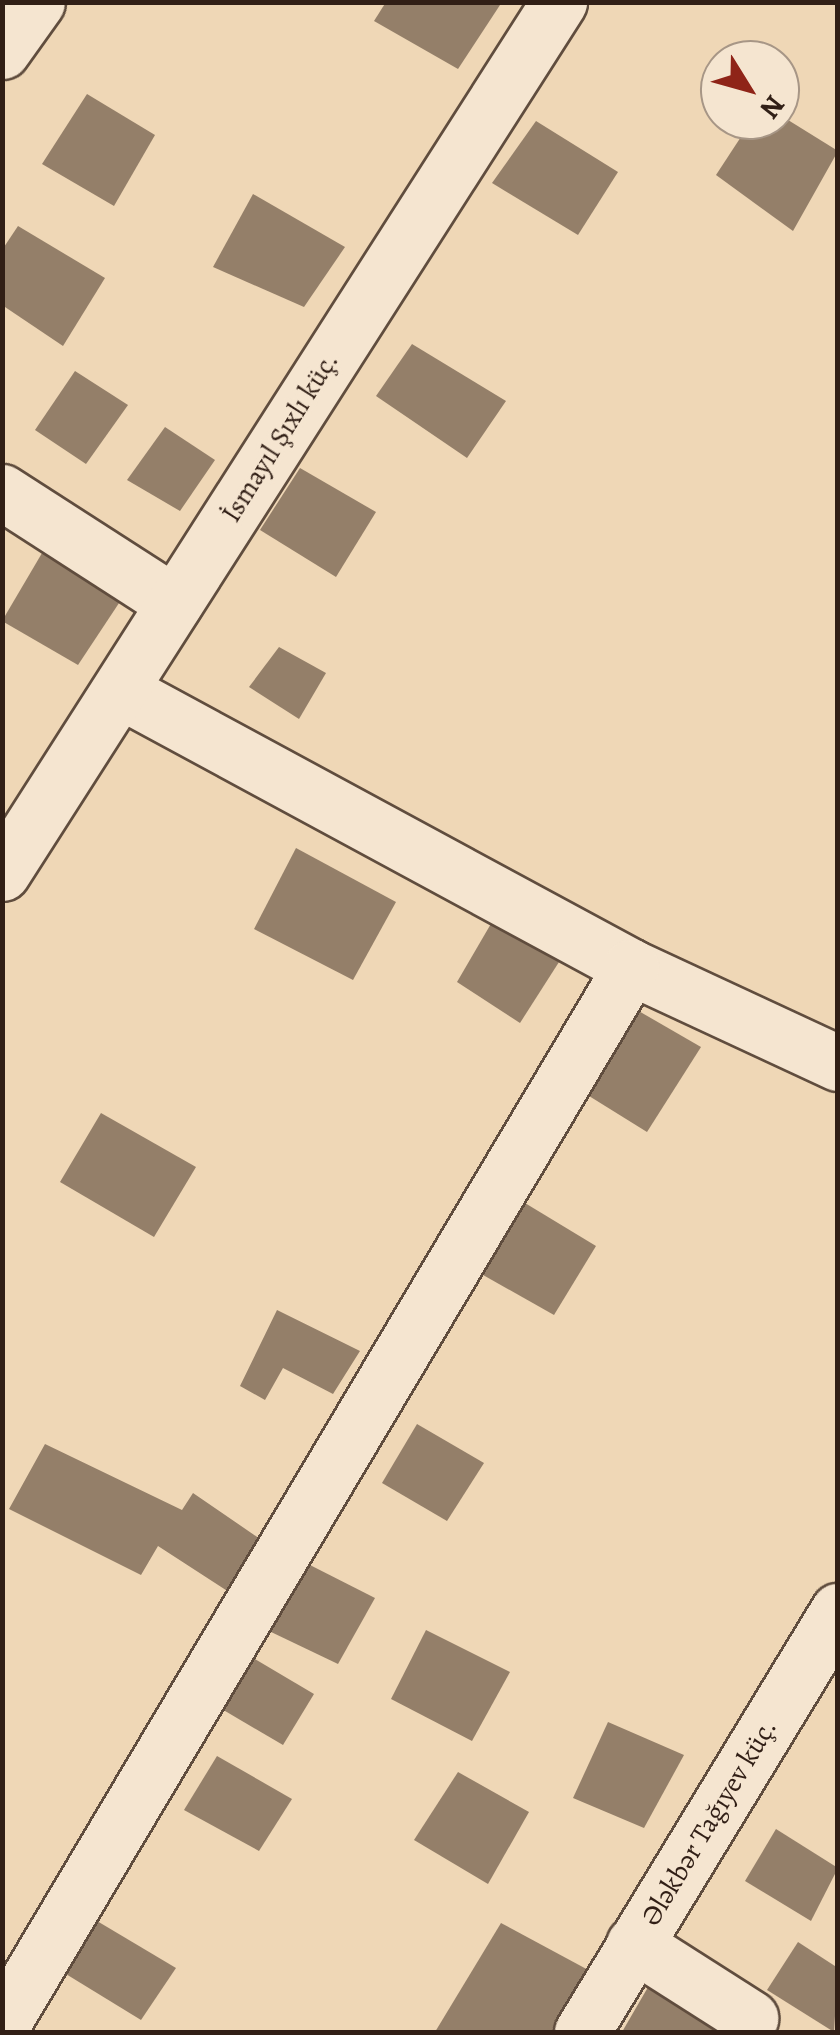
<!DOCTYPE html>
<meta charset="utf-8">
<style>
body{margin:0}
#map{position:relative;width:840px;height:2035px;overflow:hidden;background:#efd7b6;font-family:Alegreya,serif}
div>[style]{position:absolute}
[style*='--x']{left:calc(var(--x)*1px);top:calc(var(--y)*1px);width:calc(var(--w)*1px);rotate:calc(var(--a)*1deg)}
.building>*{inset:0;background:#947f69}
.roads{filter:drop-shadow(2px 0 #604d3e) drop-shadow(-2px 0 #604d3e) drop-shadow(0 2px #604d3e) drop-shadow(0 -2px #604d3e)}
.minor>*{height:55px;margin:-27.5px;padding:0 27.5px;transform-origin:27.5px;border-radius:27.5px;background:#f5e5d0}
span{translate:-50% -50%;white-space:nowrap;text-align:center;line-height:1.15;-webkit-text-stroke:8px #f5e5d0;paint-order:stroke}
.street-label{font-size:28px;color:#311f16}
.frame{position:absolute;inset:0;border:5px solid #311f16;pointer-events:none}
.north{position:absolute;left:700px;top:40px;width:100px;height:100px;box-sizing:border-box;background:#f5e5d0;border:2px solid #a79686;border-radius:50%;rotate:127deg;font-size:28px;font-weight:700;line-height:40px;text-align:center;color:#311f16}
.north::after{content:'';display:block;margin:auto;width:35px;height:45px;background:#8f2418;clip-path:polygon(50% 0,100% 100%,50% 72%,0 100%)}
</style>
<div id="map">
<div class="building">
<div style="clip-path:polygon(386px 2px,502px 2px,458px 69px,374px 21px)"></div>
<div style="clip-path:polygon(87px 94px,155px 135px,114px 206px,42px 164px)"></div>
<div style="clip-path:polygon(780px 115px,838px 151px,793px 231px,716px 175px,752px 120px)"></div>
<div style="clip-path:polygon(536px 121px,618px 172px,578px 235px,492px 183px)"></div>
<div style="clip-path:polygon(253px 194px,345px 247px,304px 307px,213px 267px)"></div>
<div style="clip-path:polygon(18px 226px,105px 278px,63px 346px,2px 305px,2px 250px)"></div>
<div style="clip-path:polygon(412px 344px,506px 401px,467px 458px,376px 396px)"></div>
<div style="clip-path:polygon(75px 371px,128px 405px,86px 464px,35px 430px)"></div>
<div style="clip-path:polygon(165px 427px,215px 460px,180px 511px,127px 480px)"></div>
<div style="clip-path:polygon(300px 468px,376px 512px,336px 577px,260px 530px)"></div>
<div style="clip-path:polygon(45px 548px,125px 594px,78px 665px,2px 621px)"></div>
<div style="clip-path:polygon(279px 647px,326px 673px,299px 719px,249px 687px)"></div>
<div style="clip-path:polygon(296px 848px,396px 902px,353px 980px,254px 929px)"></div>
<div style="clip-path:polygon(492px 922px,559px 962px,520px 1023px,457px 982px)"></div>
<div style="clip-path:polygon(630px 1006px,701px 1047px,647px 1132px,581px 1091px)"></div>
<div style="clip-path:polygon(101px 1113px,196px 1167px,154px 1237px,60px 1182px)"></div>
<div style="clip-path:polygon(520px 1200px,596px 1246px,554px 1315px,476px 1271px)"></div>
<div style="clip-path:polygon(277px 1310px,360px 1351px,333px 1394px,283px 1368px,265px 1400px,240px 1386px)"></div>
<div style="clip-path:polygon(417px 1424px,484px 1463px,447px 1521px,382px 1483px)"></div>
<div style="clip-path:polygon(45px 1444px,182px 1510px,193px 1493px,263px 1541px,232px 1594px,158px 1546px,141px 1575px,9px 1509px)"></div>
<div style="clip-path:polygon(306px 1563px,375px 1598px,338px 1664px,269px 1631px)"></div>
<div style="clip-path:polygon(426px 1630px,510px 1672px,472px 1741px,391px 1699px)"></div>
<div style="clip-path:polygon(253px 1658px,314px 1694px,283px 1745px,220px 1708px)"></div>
<div style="clip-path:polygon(608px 1722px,684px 1755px,644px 1828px,573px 1798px)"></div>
<div style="clip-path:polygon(217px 1756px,292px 1799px,259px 1851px,184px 1810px)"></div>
<div style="clip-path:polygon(458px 1772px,529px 1812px,488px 1884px,414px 1840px)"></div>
<div style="clip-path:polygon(776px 1829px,838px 1868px,811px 1921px,745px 1881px)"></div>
<div style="clip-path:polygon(92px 1918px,176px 1968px,141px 2020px,61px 1971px)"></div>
<div style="clip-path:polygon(501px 1923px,592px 1972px,556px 2032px,435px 2032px)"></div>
<div style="clip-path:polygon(798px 1942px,838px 1968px,834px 2032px,767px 1990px)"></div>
<div style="clip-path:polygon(651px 1982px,723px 2027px,720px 2032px,622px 2032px)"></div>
</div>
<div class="roads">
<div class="minor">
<div style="--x:2;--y:51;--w:60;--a:-54.5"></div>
<div style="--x:2;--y:492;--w:205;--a:32.8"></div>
<div style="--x:121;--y:691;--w:580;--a:28.42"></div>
<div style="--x:631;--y:967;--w:228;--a:24.9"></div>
<div style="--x:2;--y:873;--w:1034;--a:-57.4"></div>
<div style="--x:634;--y:1944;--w:138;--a:32.5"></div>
<div style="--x:2;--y:2024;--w:1230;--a:-59.24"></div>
<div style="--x:582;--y:2032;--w:493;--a:-58.7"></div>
</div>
</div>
<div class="street-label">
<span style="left:280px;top:437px;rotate:-58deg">İsmayıl Şıxlı küç.</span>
<span style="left:709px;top:1822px;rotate:-59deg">Ələkbər Tağıyev küç.</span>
</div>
<div class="frame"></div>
<div class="north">N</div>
</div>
